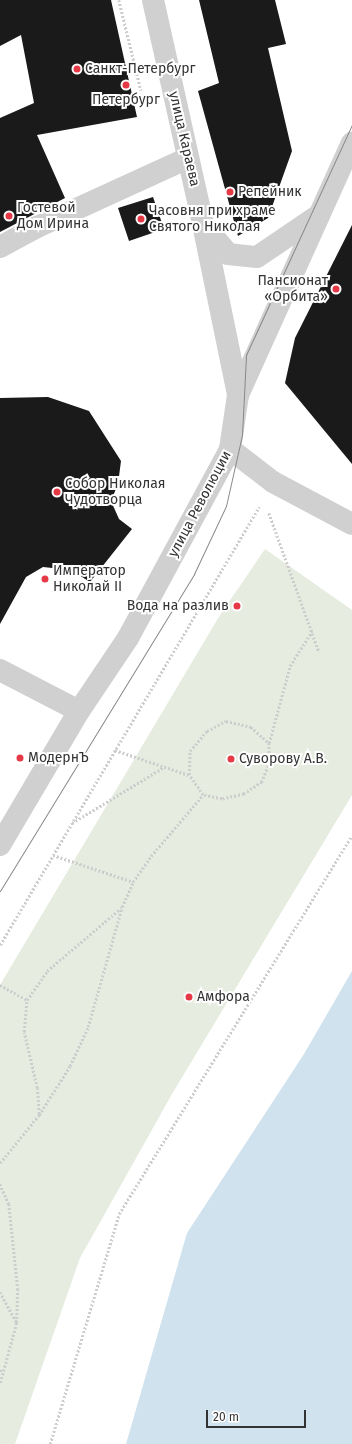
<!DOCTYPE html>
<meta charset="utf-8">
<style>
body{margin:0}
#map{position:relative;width:352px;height:1444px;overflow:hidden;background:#fff;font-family:"Fira Sans",sans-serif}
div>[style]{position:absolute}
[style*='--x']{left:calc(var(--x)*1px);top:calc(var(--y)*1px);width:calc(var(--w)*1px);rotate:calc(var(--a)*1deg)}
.green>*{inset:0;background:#e6ecdf}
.water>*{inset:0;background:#cfe2ee}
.building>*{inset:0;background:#1a1a1a}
.path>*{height:2.5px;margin-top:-1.25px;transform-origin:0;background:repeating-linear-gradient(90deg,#cdcdcd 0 2px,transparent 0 4px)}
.minor>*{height:22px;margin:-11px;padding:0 11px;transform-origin:11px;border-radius:11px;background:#d0d0d0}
.tertiary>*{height:22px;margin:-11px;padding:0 11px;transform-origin:11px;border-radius:11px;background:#d0d0d0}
.tram>*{height:1px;margin:-0.5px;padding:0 0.5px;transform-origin:0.5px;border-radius:0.5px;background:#888}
.dots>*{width:11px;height:11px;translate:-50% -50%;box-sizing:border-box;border:2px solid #fff;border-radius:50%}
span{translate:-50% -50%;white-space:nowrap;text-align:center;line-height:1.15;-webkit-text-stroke:4px #fff;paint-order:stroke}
.poi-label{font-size:14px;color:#333}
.left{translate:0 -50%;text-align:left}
.right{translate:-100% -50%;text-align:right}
.street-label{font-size:14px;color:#333}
.scale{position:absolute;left:206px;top:1410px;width:100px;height:18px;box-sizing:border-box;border:2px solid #333;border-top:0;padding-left:5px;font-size:12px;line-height:14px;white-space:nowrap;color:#333;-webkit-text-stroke:3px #fff;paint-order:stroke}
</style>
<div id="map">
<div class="green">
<div style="clip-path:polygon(265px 549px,352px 610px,352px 795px,172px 1094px,80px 1258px,15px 1444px,0 1444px,0 985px,220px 615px)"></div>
</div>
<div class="water">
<div style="clip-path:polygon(352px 971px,352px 1444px,126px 1444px,187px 1233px,304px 1054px)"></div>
</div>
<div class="building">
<div style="clip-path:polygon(0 0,111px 0,137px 117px,37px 135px,65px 198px,0 232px,0 118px,34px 103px,21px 35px,0 46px)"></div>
<div style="clip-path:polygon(199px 0,275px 0,286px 44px,268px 48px,292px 151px,268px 218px,238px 236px,198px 91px,219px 83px)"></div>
<div style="clip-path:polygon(153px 197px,164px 229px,129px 241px,118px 208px)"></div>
<div style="clip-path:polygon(352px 225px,352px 464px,285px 383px,295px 338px)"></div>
<div style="clip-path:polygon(48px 397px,89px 411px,121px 461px,118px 484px,111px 501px,119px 519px,132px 529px,90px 582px,71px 570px,43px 567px,26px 577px,0 624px,0 398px)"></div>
</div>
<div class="path">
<div style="--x:119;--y:0;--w:93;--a:76.3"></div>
<div style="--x:269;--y:513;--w:148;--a:70.2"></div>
<div style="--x:226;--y:721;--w:26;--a:13"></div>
<div style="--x:251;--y:727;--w:24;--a:42"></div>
<div style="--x:269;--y:743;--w:19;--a:87"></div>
<div style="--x:270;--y:762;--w:22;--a:112"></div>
<div style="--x:262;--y:782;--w:22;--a:146"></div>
<div style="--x:244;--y:794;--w:23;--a:167"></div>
<div style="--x:222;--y:799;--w:19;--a:-168"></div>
<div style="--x:203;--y:795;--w:24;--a:-125"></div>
<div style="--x:189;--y:775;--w:24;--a:-88"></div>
<div style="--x:190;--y:751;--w:26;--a:-50"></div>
<div style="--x:207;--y:731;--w:21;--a:-28"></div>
<div style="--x:269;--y:743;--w:80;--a:-74.7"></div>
<div style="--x:290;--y:666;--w:41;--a:-57.8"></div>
<div style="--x:115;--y:750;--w:78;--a:18.7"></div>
<div style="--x:72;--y:823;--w:108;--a:-31.3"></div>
<div style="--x:53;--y:855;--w:84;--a:18.6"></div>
<div style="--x:0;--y:945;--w:509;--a:-59.4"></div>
<div style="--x:0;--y:985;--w:31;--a:29"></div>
<div style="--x:39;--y:1114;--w:26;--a:-94"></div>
<div style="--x:37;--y:1088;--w:57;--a:-103.1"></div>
<div style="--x:24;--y:1032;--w:32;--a:-85"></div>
<div style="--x:27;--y:1000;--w:35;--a:-55"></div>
<div style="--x:47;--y:971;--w:97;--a:-40.4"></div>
<div style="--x:0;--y:1163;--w:62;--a:-50.9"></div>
<div style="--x:39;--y:1115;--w:58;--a:-57.7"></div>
<div style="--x:70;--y:1066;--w:43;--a:-65.2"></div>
<div style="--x:88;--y:1027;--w:125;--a:-74.2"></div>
<div style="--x:122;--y:907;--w:27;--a:-66"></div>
<div style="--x:133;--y:882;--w:32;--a:-55"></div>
<div style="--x:151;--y:856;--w:80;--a:-49.6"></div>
<div style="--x:0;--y:1184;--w:22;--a:66"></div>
<div style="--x:9;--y:1204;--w:85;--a:84"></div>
<div style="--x:18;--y:1289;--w:34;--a:92"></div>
<div style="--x:0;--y:1292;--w:35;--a:61"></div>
<div style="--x:17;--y:1323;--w:64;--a:105.3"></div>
<div style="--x:0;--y:1371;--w:5;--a:0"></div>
<div style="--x:50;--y:1444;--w:240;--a:-73.3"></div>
<div style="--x:119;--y:1214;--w:444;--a:-58.4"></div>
</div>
<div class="minor">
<div style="--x:203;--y:224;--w:39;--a:50"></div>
<div style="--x:228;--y:254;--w:29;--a:6"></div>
<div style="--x:257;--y:257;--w:75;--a:-34.1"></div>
<div style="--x:0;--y:247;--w:42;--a:-28.4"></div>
<div style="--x:37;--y:227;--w:166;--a:-24.6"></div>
<div style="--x:230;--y:449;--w:54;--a:37.5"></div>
<div style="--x:273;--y:482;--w:89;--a:28"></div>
<div style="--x:0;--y:670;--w:89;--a:27.4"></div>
</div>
<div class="tertiary">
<div style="--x:153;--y:0;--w:230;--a:77.4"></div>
<div style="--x:203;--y:224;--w:175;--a:78.4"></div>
<div style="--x:0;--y:845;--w:156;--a:-59.5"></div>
<div style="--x:79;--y:711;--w:88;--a:-56.1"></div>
<div style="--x:128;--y:638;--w:215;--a:-61.6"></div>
<div style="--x:230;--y:449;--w:55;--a:-81.6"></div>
<div style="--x:238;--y:395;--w:277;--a:-65.7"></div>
</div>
<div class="tram">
<div style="--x:0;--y:891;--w:372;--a:-58.5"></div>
<div style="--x:194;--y:574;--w:75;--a:-64.8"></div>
<div style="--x:226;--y:506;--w:73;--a:-77.3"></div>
<div style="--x:242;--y:435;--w:80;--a:-87.1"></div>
<div style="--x:246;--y:355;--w:253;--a:-65.3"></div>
</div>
<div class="dots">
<div style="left:77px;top:69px;background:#e63946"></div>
<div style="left:126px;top:85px;background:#e63946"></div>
<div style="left:230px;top:192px;background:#e63946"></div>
<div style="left:9px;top:216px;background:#e63946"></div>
<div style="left:141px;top:219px;background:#e63946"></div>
<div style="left:336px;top:289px;background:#e63946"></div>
<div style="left:57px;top:492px;background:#e63946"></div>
<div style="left:45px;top:579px;background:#e63946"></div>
<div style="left:237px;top:606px;background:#e63946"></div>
<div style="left:20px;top:758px;background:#e63946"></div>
<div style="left:231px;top:759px;background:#e63946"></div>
<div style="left:189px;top:997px;background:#e63946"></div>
</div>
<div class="poi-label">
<span class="left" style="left:85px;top:69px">Санкт-Петербург</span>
<span style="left:126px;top:100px">Петербург</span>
<span class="left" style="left:238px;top:192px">Репейник</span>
<span class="left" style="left:17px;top:216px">Гостевой<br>Дом Ирина</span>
<span class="left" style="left:149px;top:219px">Часовня при храме<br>Святого Николая</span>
<span class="right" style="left:328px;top:289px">Пансионат<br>«Орбита»</span>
<span class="left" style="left:65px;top:492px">Собор Николая<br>Чудотворца</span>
<span class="left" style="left:53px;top:579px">Император<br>Николай II</span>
<span class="right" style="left:229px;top:606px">Вода на разлив</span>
<span class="left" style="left:28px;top:758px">МодернЪ</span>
<span class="left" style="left:239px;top:759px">Суворову А.В.</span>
<span class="left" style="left:197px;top:997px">Амфора</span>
</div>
<div class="street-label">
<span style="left:184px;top:139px;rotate:77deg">улица Караева</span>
<span style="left:200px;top:504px;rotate:-62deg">улица Революции</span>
</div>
<div class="scale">20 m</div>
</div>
